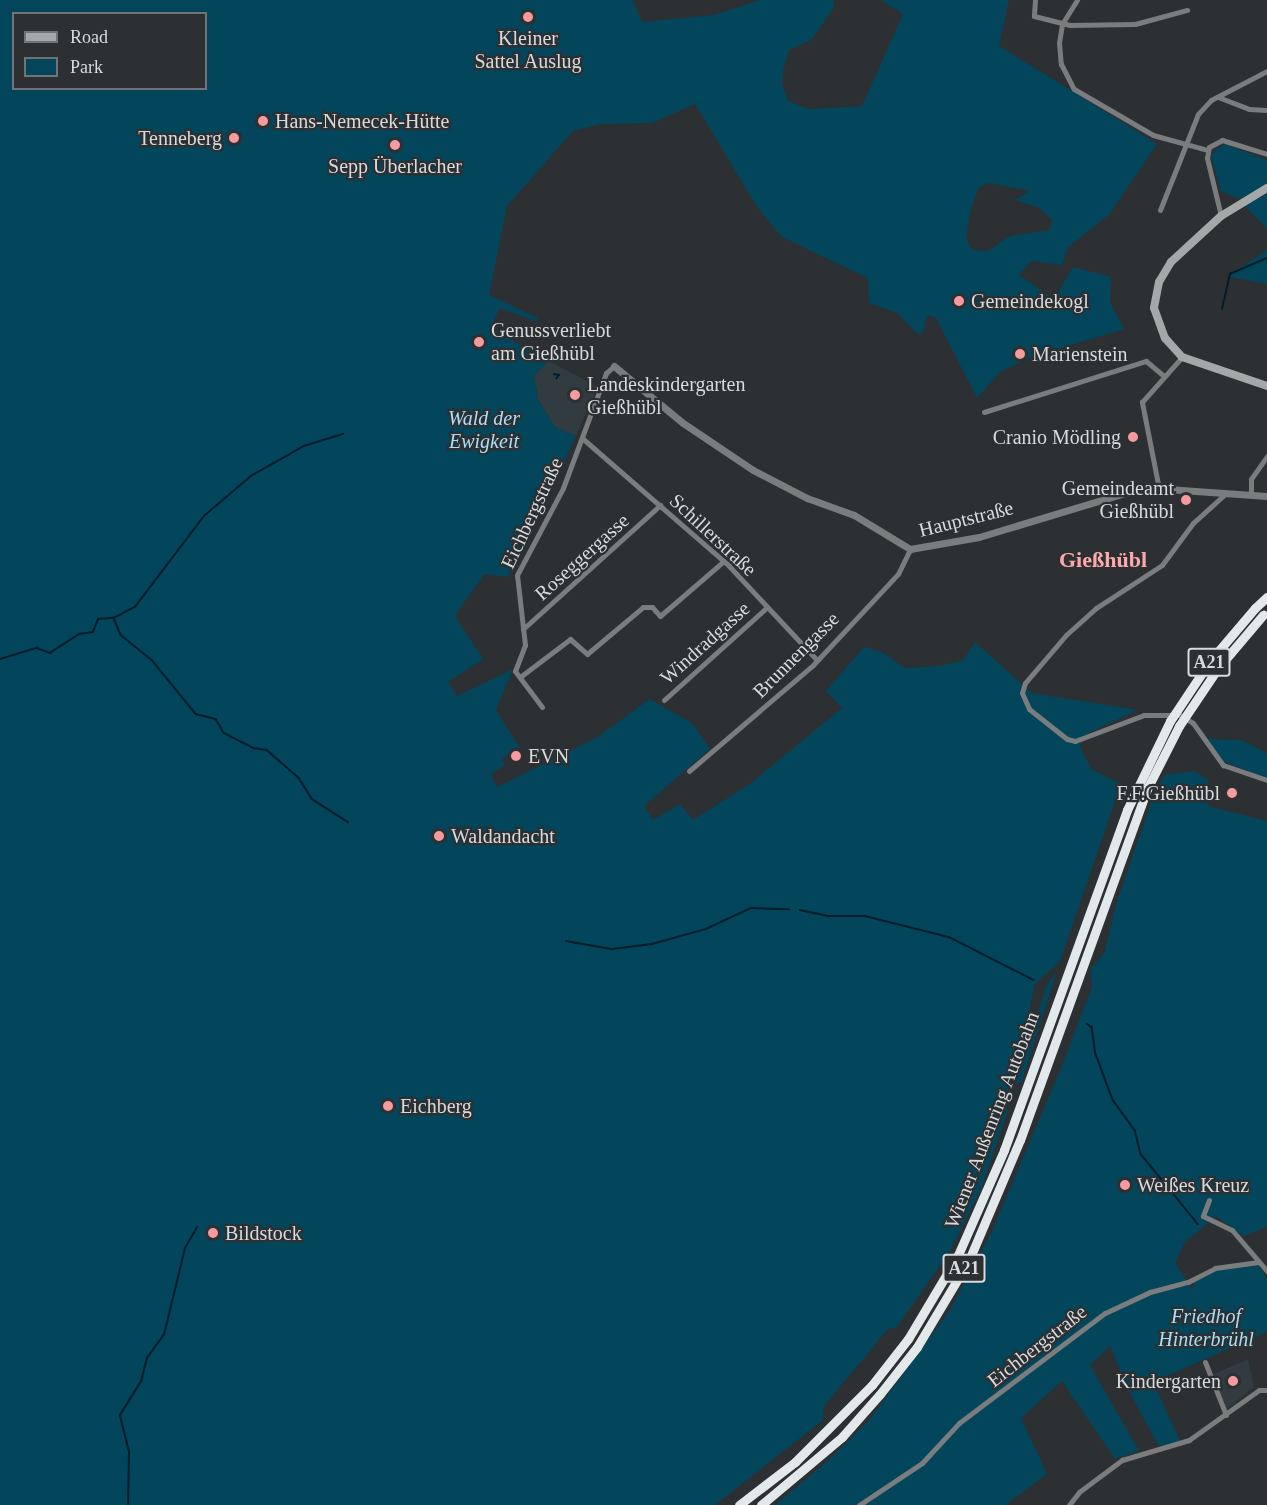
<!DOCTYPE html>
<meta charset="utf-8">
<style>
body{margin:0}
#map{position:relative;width:1267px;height:1505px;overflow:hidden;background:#2c3032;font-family:"Times New Roman",serif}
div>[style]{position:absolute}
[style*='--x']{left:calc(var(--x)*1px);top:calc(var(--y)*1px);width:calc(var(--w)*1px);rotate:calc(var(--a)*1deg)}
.built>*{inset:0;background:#313b40}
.green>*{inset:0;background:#03455a}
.stream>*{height:1.5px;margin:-0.75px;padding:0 0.75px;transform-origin:0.75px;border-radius:0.75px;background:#001d2a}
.minor>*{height:5px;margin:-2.5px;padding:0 2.5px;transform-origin:2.5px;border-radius:2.5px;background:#7a7c7d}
.tertiary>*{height:7px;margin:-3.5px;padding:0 3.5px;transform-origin:3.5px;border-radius:3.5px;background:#7a7c7d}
.secondary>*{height:8px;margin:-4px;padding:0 4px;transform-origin:4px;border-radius:4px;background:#a5a8a9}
.motorway>*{height:9px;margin:-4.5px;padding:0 4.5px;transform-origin:4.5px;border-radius:4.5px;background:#e3e8ea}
.motorway-bridge>*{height:9px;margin:-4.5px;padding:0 4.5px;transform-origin:4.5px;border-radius:4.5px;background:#e3e8ea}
.dots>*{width:16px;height:16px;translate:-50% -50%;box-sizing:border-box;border:3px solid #2c3032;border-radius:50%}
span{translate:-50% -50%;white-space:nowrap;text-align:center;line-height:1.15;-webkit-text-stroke:4.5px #2c3032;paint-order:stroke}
.shield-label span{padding:2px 4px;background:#2c3032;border:2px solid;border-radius:4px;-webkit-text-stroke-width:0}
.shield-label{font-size:18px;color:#d8dadb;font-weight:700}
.poi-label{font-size:20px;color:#d8dadb}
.left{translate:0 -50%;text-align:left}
.right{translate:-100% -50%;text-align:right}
.park-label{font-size:20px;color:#abdff7;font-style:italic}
.street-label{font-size:20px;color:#d8dadb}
.quarter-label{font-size:22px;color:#fda9ab;font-weight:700}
.legend{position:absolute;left:12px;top:12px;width:195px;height:78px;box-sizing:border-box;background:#2c3032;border:2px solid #717476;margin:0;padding:8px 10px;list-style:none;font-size:18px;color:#d8dadb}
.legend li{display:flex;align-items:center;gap:12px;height:30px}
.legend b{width:30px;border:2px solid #717476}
</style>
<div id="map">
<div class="built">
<div style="clip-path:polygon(549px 361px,598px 387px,576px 436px,555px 427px,538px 399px,534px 375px)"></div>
<div style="clip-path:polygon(1248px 1359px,1254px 1387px,1227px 1409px,1212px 1375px)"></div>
</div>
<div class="green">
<div style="clip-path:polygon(evenodd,0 0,633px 0,642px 22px,714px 15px,760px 0,833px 0,835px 6px,811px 40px,789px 50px,783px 71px,782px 84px,788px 101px,809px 109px,862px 106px,903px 14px,881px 0,1009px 0,999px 46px,1157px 144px,1109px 215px,1068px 247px,1062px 265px,1031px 261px,1019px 275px,1054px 299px,1073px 267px,1111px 277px,1110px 302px,1124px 329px,1032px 357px,1000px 372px,977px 398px,936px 318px,927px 315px,923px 333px,918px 334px,897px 313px,869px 303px,868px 278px,782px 237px,757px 207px,695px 104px,652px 123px,600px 124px,573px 131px,507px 206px,489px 295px,538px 318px,537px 322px,500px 308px,490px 328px,549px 361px,534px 375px,538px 399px,555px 427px,576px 436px,508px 577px,484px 574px,455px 616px,483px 659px,448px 682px,457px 696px,513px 669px,496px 710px,520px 748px,502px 759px,505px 765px,491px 774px,497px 787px,596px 738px,650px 699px,693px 724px,710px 749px,644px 806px,653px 820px,680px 804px,693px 820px,751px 783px,842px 708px,826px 691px,864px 647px,882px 652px,905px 668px,940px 666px,963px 660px,975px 642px,1032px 693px,1138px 710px,1084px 735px,1080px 746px,1091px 769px,1121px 784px,1060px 961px,1035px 984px,1023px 1038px,1028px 1047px,1046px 986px,1057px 971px,1022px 1082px,1015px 1084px,1006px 1103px,1008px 1111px,981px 1189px,950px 1251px,897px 1327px,888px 1329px,824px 1406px,823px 1420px,715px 1505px,0 1505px,0 0,14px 14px,206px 14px,206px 88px,14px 88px,14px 14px,0 0,989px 183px,1030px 191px,1015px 200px,1039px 208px,1052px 220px,1050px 230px,1010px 236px,988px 251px,972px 250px,966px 239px,970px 212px,979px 187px,989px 183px)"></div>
<div style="clip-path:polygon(1224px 144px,1267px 160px,1267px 185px,1239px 199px,1221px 191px,1211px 155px)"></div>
<div style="clip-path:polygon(1267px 194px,1267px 228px,1243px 205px)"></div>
<div style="clip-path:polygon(1267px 250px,1267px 284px,1227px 276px)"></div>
<div style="clip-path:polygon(1206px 739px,1241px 740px,1267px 753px,1267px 779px,1223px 761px)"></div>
<div style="clip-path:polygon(1194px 771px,1208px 780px,1208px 806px,1267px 821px,1267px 1227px,1243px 1236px,1216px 1216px,1185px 1242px,1175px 1263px,1193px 1290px,1195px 1278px,1215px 1268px,1259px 1266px,1267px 1279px,1267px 1332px,1153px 1382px,1180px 1441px,1165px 1446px,1158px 1445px,1130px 1393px,1110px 1346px,1090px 1365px,1139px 1451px,1115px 1459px,1062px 1381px,1021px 1418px,1047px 1474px,1005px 1505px,775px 1505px,830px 1459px,870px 1419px,950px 1310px,992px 1231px,1059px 1073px,1092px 987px,1090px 969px,1104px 954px,1117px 901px,1152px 800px,1164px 775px)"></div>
</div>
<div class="stream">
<div style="--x:1222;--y:309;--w:36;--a:-77"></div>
<div style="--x:1230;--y:274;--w:40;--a:-23.4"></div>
<div style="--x:554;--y:374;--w:5;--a:11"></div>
<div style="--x:559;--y:375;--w:4;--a:117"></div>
<div style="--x:114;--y:618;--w:18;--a:68"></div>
<div style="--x:121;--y:635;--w:40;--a:39"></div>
<div style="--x:152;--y:660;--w:70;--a:50.8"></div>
<div style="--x:196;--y:714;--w:21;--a:14"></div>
<div style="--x:216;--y:719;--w:16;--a:60"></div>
<div style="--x:224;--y:733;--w:33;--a:27"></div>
<div style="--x:253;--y:748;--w:14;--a:8"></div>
<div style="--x:267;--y:750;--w:43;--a:41.2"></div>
<div style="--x:299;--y:778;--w:25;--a:58"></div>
<div style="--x:312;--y:799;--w:43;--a:32.6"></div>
<div style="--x:0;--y:659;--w:39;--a:-17"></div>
<div style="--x:37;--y:648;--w:14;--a:21"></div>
<div style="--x:50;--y:653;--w:35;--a:-33"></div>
<div style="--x:79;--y:634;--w:14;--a:-8"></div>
<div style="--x:93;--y:632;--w:14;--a:-69"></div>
<div style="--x:98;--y:619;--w:16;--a:-4"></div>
<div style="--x:114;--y:618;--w:24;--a:-28"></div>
<div style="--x:135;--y:607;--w:114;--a:-52.8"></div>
<div style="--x:204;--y:516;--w:62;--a:-40.4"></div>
<div style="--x:251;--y:476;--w:61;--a:-29.5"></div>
<div style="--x:304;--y:446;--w:41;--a:-17.1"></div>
<div style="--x:800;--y:910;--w:30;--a:12"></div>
<div style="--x:829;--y:916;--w:36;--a:0"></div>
<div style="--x:865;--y:916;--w:87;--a:14"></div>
<div style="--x:949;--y:937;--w:95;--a:26.8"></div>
<div style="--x:566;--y:941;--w:47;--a:9.9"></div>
<div style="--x:612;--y:949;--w:40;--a:-7.1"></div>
<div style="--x:652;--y:944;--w:56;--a:-15.5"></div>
<div style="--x:706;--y:929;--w:50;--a:-25"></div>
<div style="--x:751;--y:908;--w:38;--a:2"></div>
<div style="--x:1087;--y:1024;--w:6;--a:31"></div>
<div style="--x:1092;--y:1027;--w:27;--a:82"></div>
<div style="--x:1096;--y:1054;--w:49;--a:69.7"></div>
<div style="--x:1113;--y:1100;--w:37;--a:54"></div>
<div style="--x:1135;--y:1130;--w:25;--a:76"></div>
<div style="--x:1141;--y:1154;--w:90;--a:50.8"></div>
<div style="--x:128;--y:1505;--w:53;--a:-88.9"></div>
<div style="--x:129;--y:1452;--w:38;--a:-104"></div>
<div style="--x:120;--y:1415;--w:39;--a:-58"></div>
<div style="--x:141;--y:1382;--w:25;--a:-76"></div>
<div style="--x:147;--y:1358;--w:29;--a:-54"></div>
<div style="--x:164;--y:1335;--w:89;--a:-76.4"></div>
<div style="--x:185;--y:1248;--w:24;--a:-60"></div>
</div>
<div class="minor">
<div style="--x:1035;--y:0;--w:16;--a:94"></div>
<div style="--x:1034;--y:16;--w:37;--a:14"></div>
<div style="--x:1070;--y:25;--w:65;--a:-0.9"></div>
<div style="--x:1135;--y:24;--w:54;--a:-15.1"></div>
<div style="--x:1077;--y:0;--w:28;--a:122"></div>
<div style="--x:1062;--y:24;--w:19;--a:99"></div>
<div style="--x:1059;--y:43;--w:21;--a:85"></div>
<div style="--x:1061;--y:64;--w:28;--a:63"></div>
<div style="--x:1074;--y:89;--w:91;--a:30.2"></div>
<div style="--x:1153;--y:135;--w:57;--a:15.3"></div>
<div style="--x:1218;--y:97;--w:33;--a:21"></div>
<div style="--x:1249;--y:109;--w:18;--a:3"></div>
<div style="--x:1160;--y:210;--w:103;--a:-68.4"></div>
<div style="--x:1198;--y:114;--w:19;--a:-47"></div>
<div style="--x:1211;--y:100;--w:63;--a:-27.4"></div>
<div style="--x:1221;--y:216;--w:60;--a:-103.6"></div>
<div style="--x:1207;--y:158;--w:11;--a:-80"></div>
<div style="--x:1209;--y:147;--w:15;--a:-28"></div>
<div style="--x:1222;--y:140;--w:47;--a:17.3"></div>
<div style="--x:984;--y:412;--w:170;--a:-17.5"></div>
<div style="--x:1146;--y:361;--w:23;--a:40"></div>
<div style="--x:582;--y:438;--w:195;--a:41"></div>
<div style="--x:729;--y:566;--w:129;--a:46.9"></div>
<div style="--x:1159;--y:489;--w:89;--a:-101.1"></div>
<div style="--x:1142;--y:402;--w:60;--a:-48.4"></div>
<div style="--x:1224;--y:495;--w:42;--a:137.9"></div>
<div style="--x:1193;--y:523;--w:52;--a:126.4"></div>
<div style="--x:1162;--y:565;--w:79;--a:146.9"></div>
<div style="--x:1096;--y:608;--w:40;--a:138"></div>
<div style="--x:1066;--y:635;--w:63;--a:130.5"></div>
<div style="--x:1025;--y:683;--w:10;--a:107"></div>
<div style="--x:1022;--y:693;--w:17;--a:66"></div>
<div style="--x:1029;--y:709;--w:48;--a:38.3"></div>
<div style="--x:1067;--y:739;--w:8;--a:14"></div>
<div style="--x:1075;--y:741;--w:74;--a:-20.6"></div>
<div style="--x:1144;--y:715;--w:36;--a:0"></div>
<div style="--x:1180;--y:715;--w:15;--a:32"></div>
<div style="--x:1193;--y:723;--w:52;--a:54.5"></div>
<div style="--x:1223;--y:765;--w:46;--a:18.8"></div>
<div style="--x:1251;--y:495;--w:16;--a:-90"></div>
<div style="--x:1251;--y:479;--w:28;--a:-55"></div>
<div style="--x:523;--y:629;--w:185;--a:-42.1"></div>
<div style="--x:520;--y:677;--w:63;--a:-37.2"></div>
<div style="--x:570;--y:639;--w:23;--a:41"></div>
<div style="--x:587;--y:654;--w:73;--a:-40"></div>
<div style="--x:643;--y:607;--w:9;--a:0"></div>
<div style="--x:652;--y:607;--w:12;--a:48"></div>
<div style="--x:660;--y:616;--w:84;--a:-40.7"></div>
<div style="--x:664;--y:700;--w:137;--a:-42"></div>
<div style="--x:542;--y:707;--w:45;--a:-126.9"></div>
<div style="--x:515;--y:671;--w:28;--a:-69"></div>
<div style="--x:525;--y:645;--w:70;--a:-96.5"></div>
<div style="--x:517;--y:575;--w:98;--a:-62.1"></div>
<div style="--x:563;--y:488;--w:123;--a:-69.5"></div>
<div style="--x:606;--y:373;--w:11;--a:-41"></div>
<div style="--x:689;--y:771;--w:163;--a:-40.5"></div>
<div style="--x:813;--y:665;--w:125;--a:-47"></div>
<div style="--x:898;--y:574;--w:28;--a:-64"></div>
<div style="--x:1209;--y:1200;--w:17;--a:111"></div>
<div style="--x:1203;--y:1216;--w:32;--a:26"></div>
<div style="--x:1232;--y:1230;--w:54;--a:49.5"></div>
<div style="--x:1205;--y:1362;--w:57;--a:68.4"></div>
<div style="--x:859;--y:1505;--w:76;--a:-33.7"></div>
<div style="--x:922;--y:1463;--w:54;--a:-47.2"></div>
<div style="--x:959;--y:1423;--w:183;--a:-37"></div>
<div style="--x:1105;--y:1313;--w:50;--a:-25"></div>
<div style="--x:1150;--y:1292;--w:39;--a:-15"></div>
<div style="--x:1188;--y:1282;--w:30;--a:-27"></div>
<div style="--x:1215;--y:1268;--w:44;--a:-7.8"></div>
<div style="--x:1069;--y:1505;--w:16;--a:-52"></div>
<div style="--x:1079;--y:1492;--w:54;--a:-36.7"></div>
<div style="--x:1122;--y:1460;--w:70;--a:-16.6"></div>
<div style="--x:1189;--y:1440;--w:86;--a:-35.5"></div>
<div style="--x:1259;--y:1390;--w:8;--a:0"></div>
</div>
<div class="tertiary">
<div style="--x:614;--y:366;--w:89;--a:39.6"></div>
<div style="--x:683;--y:423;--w:84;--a:33.9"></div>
<div style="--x:753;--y:470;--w:61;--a:27.4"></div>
<div style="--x:807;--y:498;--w:50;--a:19.9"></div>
<div style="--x:854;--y:515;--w:66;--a:31.3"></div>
<div style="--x:910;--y:549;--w:70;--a:-9.9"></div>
<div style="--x:979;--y:537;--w:159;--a:-16.8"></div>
<div style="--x:1131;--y:491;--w:36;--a:-3"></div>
<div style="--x:1167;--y:489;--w:100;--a:4"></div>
</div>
<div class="secondary">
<div style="--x:1267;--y:188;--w:54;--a:148.7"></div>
<div style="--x:1221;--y:216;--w:68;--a:137.4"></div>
<div style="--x:1171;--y:262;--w:23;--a:121"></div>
<div style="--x:1159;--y:282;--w:26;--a:101"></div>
<div style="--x:1154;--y:308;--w:32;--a:70"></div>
<div style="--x:1165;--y:338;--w:25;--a:48"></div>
<div style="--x:1182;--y:357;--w:90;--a:18.8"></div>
</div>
<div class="motorway">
<div style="--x:1255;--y:608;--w:16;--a:-43"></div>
<div style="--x:739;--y:1505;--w:71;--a:-37.5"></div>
<div style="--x:795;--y:1462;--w:109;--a:-45"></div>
<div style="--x:872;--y:1385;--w:58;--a:-52"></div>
<div style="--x:908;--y:1339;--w:98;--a:-59.2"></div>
<div style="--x:958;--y:1255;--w:115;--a:-66.3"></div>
<div style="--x:1004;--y:1150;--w:362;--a:-70.1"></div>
<div style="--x:1127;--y:810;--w:99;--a:-64.2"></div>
<div style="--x:761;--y:1505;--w:106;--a:-40"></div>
<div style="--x:842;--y:1437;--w:57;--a:-48.5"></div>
<div style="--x:880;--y:1394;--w:60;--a:-51.8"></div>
<div style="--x:917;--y:1347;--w:101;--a:-59.1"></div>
<div style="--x:969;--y:1260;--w:130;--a:-67"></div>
<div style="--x:1020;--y:1140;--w:373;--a:-70.1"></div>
<div style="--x:1147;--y:789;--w:71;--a:-63.1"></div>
</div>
<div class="motorway-bridge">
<div style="--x:1170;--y:721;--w:72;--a:-56.3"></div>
<div style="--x:1210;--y:661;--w:70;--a:-49.7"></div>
<div style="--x:1179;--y:726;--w:70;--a:-56.1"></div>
<div style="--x:1218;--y:668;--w:70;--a:-49.7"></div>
</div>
<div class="dots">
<div style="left:528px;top:17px;background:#f59b9e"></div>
<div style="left:263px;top:121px;background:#f59b9e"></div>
<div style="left:234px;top:138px;background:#f59b9e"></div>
<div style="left:395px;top:145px;background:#f59b9e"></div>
<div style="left:959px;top:301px;background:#f59b9e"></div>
<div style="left:479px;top:342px;background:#f59b9e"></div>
<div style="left:1020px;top:354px;background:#f59b9e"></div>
<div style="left:575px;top:395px;background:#f59b9e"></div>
<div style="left:1133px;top:437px;background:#f59b9e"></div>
<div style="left:1186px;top:500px;background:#f59b9e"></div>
<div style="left:516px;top:756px;background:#f59b9e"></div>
<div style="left:1232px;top:793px;background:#f59b9e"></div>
<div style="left:439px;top:836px;background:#f59b9e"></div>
<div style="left:388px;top:1106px;background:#f59b9e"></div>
<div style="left:1125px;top:1185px;background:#f59b9e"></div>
<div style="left:213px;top:1233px;background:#f59b9e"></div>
<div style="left:1233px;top:1381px;background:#f59b9e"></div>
</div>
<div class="shield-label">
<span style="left:1209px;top:662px">A21</span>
<span style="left:964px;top:1268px">A21</span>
</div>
<div class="poi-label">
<span style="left:528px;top:50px">Kleiner<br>Sattel Auslug</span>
<span class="left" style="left:275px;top:121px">Hans-Nemecek-Hütte</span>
<span class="right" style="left:222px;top:138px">Tenneberg</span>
<span style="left:395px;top:166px">Sepp Überlacher</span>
<span class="left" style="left:971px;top:301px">Gemeindekogl</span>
<span class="left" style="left:491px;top:342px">Genussverliebt<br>am Gießhübl</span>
<span class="left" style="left:1032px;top:354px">Marienstein</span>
<span class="left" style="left:587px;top:396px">Landeskindergarten<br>Gießhübl</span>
<span class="right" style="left:1121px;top:437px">Cranio Mödling</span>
<span class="right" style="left:1174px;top:500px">Gemeindeamt<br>Gießhübl</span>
<span class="left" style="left:528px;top:756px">EVN</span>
<span class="right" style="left:1220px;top:793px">F.F.Gießhübl</span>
<span class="left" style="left:451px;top:836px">Waldandacht</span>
<span class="left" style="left:400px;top:1106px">Eichberg</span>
<span class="left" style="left:1137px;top:1185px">Weißes Kreuz</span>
<span class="left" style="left:225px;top:1233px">Bildstock</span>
<span class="right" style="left:1221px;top:1381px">Kindergarten</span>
</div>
<div class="park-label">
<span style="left:484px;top:430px">Wald der<br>Ewigkeit</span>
<span style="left:1206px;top:1328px">Friedhof<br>Hinterbrühl</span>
</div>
<div class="street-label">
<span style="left:532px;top:513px;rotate:-65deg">Eichbergstraße</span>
<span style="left:966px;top:519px;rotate:-14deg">Hauptstraße</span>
<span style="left:713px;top:535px;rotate:43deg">Schillerstraße</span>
<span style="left:582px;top:557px;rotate:-42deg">Roseggergasse</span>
<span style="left:705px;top:643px;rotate:-42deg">Windradgasse</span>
<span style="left:796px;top:655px;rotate:-45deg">Brunnengasse</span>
<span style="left:992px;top:1120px;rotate:-69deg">Wiener Außenring Autobahn</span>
<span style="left:1037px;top:1346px;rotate:-38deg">Eichbergstraße</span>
</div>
<div class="quarter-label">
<span style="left:1103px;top:560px">Gießhübl</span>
</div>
<ul class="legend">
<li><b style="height:8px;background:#a5a8a9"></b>Road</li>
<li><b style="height:16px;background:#03455a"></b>Park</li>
</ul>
</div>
